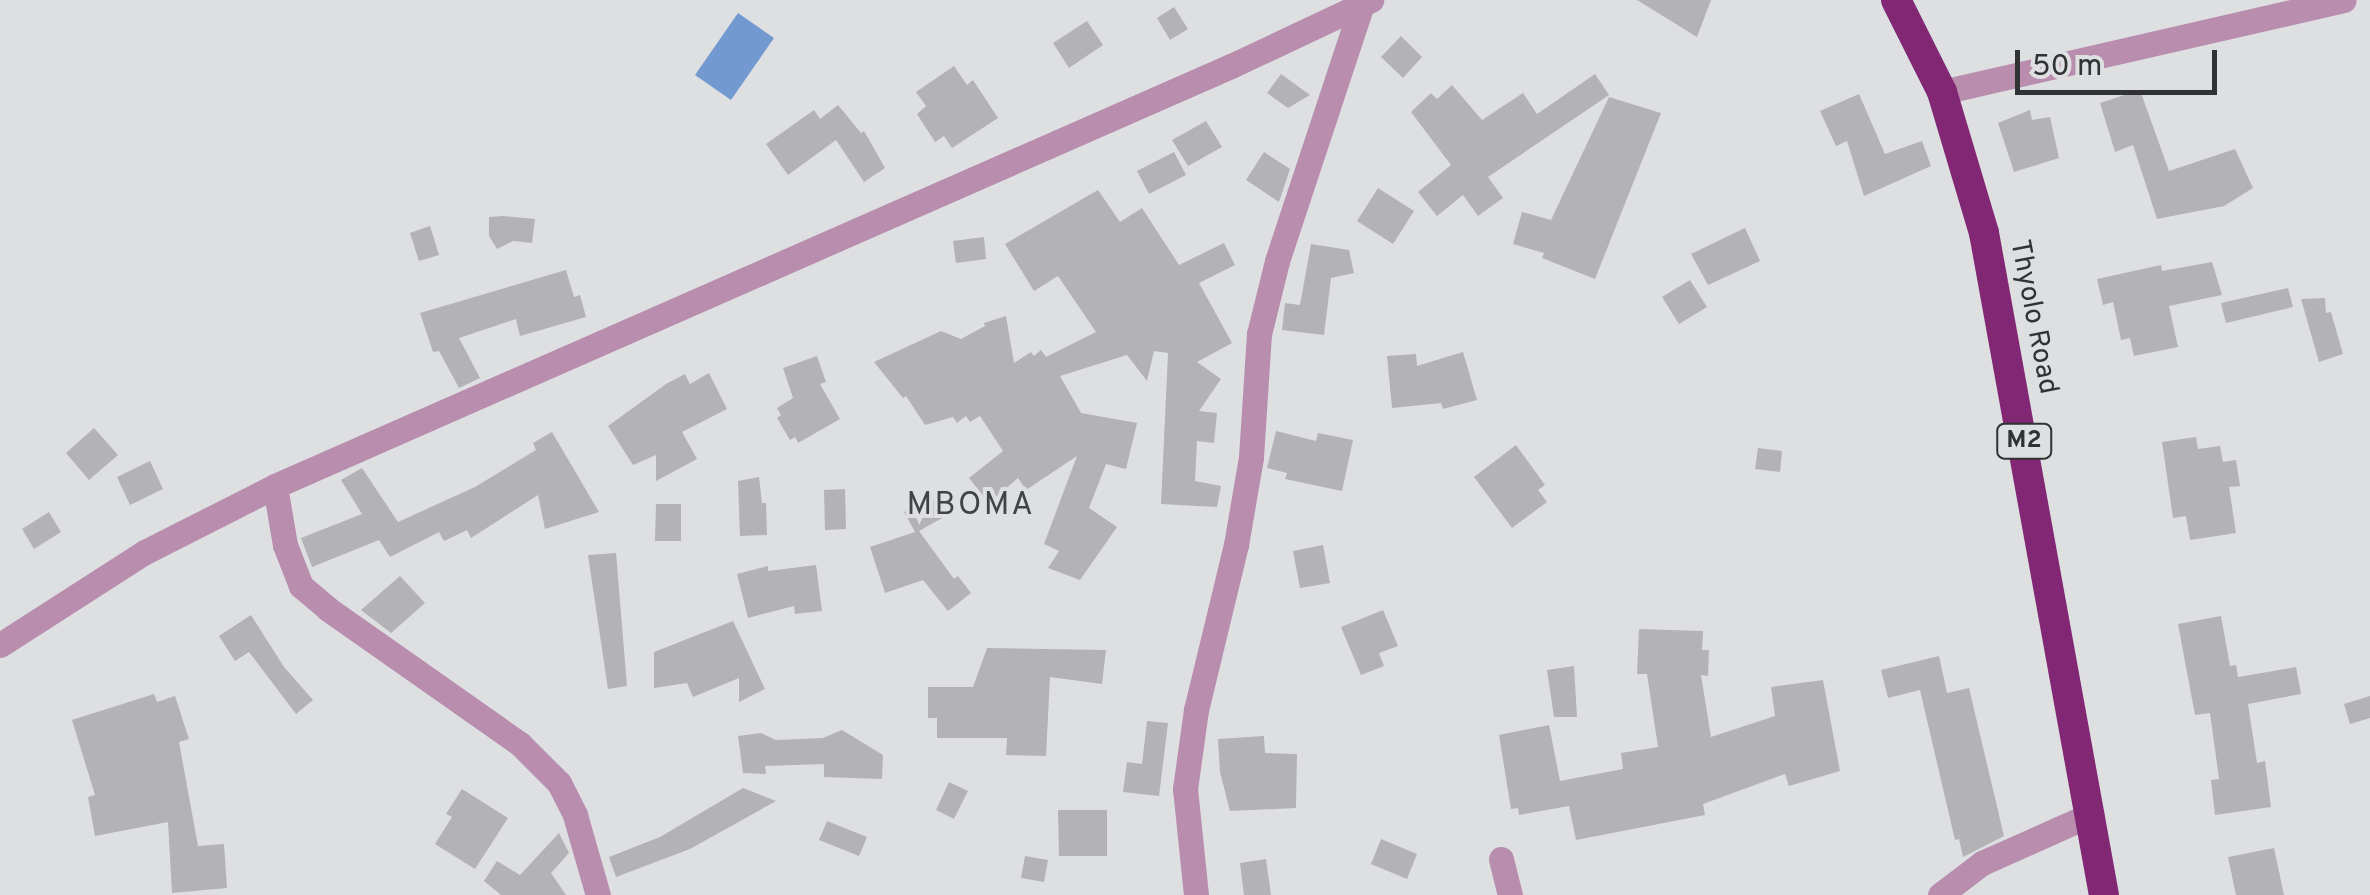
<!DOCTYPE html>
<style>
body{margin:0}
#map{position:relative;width:2370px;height:895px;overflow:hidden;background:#dddfe1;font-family:Overpass,sans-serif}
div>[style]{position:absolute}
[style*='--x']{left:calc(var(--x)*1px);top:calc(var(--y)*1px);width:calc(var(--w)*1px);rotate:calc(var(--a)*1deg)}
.water>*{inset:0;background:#7399d1}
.building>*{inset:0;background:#b3b3b6}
.street>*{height:25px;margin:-12.5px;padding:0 12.5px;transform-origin:12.5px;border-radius:12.5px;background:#b88dae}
.highway>*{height:30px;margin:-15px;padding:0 15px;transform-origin:15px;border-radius:15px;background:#822774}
span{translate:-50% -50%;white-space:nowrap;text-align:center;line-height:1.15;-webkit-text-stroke:8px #dddfe1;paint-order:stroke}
.shield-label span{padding:2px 8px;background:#dddfe1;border:2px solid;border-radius:8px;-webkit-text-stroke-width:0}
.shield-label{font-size:25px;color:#313233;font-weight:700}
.street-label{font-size:28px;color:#313233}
.quarter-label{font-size:32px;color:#424345;letter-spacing:2.5px}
.scale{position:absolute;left:2015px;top:50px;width:202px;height:45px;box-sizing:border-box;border:5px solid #313233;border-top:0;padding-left:12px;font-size:30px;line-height:35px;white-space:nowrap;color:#313233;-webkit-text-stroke:8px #dddfe1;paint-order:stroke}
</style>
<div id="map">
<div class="water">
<div style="clip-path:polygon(738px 13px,774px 38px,731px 100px,695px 75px)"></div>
</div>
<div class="building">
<div style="clip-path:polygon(1637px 0,1711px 0,1697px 37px)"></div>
<div style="clip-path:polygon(1174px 7px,1188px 29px,1170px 40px,1157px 18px)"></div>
<div style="clip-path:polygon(1087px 21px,1103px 45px,1069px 68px,1053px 43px)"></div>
<div style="clip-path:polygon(1401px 36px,1422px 57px,1403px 78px,1381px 57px)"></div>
<div style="clip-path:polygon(954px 66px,967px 85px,973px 80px,998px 118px,952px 148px,944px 136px,935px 142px,917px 114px,926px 106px,916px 92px)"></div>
<div style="clip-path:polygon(1281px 74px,1310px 95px,1288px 108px,1267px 93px)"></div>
<div style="clip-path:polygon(1595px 74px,1609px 95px,1488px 177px,1503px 198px,1478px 216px,1463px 195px,1437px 216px,1418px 192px,1451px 165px,1411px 112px,1431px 93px,1437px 99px,1452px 85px,1482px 120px,1523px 93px,1537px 114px)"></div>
<div style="clip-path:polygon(2140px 90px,2169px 171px,2235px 149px,2253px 188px,2224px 206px,2157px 219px,2133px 145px,2115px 152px,2100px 103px)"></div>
<div style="clip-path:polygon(1859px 94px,1885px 154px,1922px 141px,1931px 166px,1864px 196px,1847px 141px,1836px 146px,1820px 111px)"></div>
<div style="clip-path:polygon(1609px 97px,1661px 113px,1595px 279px,1542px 258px,1544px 253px,1513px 244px,1522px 212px,1551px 220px)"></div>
<div style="clip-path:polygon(838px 105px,861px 133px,864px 131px,885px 168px,864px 182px,836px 140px,788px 175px,766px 144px,814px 110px,820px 119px)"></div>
<div style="clip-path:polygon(2030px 110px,2032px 120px,2050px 117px,2059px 158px,2014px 172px,1998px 123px)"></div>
<div style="clip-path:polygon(1206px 121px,1222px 147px,1188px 166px,1172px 140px)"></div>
<div style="clip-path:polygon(1174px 152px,1186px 175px,1149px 194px,1137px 171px)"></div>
<div style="clip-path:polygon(1264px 152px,1290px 169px,1279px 202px,1246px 180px)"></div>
<div style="clip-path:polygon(1378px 188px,1414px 211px,1393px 244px,1357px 221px)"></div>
<div style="clip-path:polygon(1098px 190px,1120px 222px,1142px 208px,1179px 265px,1224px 243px,1235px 265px,1199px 283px,1232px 343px,1197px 362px,1221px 379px,1199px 411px,1217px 413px,1214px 443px,1197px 441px,1195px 481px,1221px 486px,1217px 507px,1161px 504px,1168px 353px,1154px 351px,1147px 381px,1127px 355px,1060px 376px,1081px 413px,1137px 423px,1126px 469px,1106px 464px,1089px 508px,1117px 527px,1080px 580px,1048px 568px,1059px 551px,1044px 544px,1077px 456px,1026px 490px,1018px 478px,989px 503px,969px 478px,1003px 451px,980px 416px,970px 422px,966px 416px,957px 423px,953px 417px,925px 425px,906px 396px,903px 398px,874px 362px,941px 331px,961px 339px,985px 326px,984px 323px,1006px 316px,1014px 363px,1031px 352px,1034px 356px,1041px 350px,1046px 357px,1096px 332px,1058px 276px,1034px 291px,1005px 244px)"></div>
<div style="clip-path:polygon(503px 216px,535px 219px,532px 243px,513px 241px,497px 249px,489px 236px,489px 217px)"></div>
<div style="clip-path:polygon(430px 226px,439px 255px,419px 261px,410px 233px)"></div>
<div style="clip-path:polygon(1745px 228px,1760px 261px,1708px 285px,1691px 254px)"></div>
<div style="clip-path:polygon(984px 237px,986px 259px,956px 263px,953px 241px)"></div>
<div style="clip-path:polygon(1311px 244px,1349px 250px,1354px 273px,1331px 278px,1324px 335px,1282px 330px,1285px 303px,1300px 305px)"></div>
<div style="clip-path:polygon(2212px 262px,2222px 295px,2169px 306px,2178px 347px,2134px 356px,2130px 338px,2121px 340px,2113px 302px,2103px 305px,2097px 279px,2161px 265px,2162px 271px)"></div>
<div style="clip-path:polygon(566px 270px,574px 297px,580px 295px,586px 317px,520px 336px,516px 319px,459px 338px,480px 378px,459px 388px,439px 351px,433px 352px,420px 313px)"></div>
<div style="clip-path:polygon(1690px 280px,1707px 307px,1679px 324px,1662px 297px)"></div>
<div style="clip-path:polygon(2288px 288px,2293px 307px,2226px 323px,2221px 303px)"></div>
<div style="clip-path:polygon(2325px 298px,2326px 313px,2331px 312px,2343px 354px,2319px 362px,2301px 299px)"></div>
<div style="clip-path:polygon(1463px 352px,1477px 400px,1443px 409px,1441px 403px,1392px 408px,1387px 356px,1416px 354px,1417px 366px)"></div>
<div style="clip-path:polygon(817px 356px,826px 382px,820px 384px,840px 419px,798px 443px,795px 437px,790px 440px,777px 418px,781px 415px,777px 408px,793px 398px,783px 368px)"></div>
<div style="clip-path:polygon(709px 373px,727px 409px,682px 432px,697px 459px,656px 481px,656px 455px,633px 465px,608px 426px,666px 384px,685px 374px,690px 384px)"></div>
<div style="clip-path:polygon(94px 428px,118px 455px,89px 480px,66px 453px)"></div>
<div style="clip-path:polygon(1276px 431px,1316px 441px,1318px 433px,1353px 440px,1342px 491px,1285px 479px,1287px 473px,1267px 468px)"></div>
<div style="clip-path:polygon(552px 432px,599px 512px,545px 529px,538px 495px,471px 538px,467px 530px,444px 541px,439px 532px,390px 557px,379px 540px,312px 567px,301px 538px,362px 514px,341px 480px,362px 468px,398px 522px,475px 487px,536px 450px,533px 443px)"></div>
<div style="clip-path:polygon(2196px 437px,2198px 449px,2220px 446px,2223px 462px,2236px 460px,2240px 486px,2229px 487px,2236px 533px,2190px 540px,2186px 516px,2173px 518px,2162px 442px)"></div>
<div style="clip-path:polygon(1516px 445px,1545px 485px,1538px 490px,1547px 502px,1512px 528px,1474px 477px)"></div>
<div style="clip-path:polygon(1758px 448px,1782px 451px,1780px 472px,1755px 469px)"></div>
<div style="clip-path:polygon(150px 461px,163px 489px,130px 505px,117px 477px)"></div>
<div style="clip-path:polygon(759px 477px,762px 503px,766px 503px,767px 535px,740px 536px,738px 481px)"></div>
<div style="clip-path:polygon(845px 489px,846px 529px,825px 530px,824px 490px)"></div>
<div style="clip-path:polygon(927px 500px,935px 500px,944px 517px,919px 531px,954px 579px,958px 576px,971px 593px,948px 611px,923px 580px,885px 593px,870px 547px,915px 532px,904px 512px)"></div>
<div style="clip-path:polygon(656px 504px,681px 504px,681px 541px,655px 541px)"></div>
<div style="clip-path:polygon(49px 512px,61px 532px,34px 549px,22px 529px)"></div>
<div style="clip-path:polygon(1323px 545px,1330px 583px,1300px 588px,1293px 551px)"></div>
<div style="clip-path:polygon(616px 553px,627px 686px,608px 689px,588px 555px)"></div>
<div style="clip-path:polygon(816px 565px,822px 611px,795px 614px,794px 606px,748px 618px,737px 574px,768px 566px,768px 571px)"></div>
<div style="clip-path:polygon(400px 576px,425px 603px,391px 633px,361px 610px)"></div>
<div style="clip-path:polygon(1383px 610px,1398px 646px,1379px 653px,1384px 666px,1361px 675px,1341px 627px)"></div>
<div style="clip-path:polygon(251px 615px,284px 667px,313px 700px,296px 714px,249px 652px,235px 661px,219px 636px)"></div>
<div style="clip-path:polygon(2221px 616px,2230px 666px,2236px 665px,2238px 677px,2296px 667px,2301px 694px,2248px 704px,2257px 763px,2265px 761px,2271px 807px,2215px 815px,2211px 780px,2219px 779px,2210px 713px,2195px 715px,2178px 624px)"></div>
<div style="clip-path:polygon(733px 621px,765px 689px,739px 702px,739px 678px,693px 697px,687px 683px,654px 688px,654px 652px)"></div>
<div style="clip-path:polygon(1639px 629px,1703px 631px,1702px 650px,1709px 650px,1708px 676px,1701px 675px,1711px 737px,1775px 716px,1771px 687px,1823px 680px,1840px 771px,1789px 786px,1785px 774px,1703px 804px,1705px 815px,1576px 840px,1569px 806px,1519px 815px,1518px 808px,1511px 809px,1499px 735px,1549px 725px,1560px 781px,1623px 769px,1621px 753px,1658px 747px,1647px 674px,1637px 674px)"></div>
<div style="clip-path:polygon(987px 648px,1106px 650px,1102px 684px,1050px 677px,1046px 756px,1006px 755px,1007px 738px,937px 738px,937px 718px,928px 718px,928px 687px,973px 687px)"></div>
<div style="clip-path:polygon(1939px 656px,1947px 693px,1969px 688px,2004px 836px,1963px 857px,1959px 839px,1955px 840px,1920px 690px,1888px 698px,1881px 670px)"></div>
<div style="clip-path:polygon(1574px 666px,1577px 717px,1554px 717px,1547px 670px)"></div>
<div style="clip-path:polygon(154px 694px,157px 702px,175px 696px,189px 739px,179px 742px,198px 846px,224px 844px,227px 888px,172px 893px,168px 822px,95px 836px,88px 797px,95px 795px,72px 720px)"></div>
<div style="clip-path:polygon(2370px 696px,2370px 718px,2350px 724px,2344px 704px)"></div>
<div style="clip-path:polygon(1147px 721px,1168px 723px,1159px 796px,1123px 792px,1127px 762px,1142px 764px)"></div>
<div style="clip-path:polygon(842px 730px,883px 755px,882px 779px,824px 777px,824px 764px,765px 766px,766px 774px,743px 773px,738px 736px,761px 733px,776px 740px,823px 738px)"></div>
<div style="clip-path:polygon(1264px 736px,1265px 753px,1297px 754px,1296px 808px,1230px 811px,1220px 772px,1218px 739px)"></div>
<div style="clip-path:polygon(949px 782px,968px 791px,954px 819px,936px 810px)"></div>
<div style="clip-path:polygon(743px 788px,776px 801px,690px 849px,616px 877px,609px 857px,660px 837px)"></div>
<div style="clip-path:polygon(462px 789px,508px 818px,475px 869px,435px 844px,452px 817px,446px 814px)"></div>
<div style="clip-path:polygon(1058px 810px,1107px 810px,1107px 856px,1059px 856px)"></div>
<div style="clip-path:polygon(827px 821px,867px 837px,859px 856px,819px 840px)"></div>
<div style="clip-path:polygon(559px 833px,569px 853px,551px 873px,566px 895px,501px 895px,484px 881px,497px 861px,520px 875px)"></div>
<div style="clip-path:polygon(1381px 839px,1417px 854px,1407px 879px,1371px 864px)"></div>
<div style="clip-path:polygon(2274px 848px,2284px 895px,2236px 895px,2228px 857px)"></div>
<div style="clip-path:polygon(1025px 856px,1048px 860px,1044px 882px,1021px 878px)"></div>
<div style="clip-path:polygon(1266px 859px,1271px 895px,1244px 895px,1240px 863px)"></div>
</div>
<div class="street">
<div style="--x:1942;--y:92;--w:412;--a:-12.9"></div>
<div style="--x:275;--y:486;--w:60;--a:80.4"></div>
<div style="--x:285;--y:545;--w:44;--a:68.7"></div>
<div style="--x:301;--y:586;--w:35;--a:40"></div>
<div style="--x:328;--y:609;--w:235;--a:35.1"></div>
<div style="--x:520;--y:744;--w:55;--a:45"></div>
<div style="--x:559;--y:783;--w:36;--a:63"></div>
<div style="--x:575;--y:815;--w:83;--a:74"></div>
<div style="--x:0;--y:645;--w:172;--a:-32.7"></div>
<div style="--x:145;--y:552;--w:146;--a:-26.9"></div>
<div style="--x:275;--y:486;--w:1044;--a:-23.72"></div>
<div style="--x:1231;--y:66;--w:155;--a:-25.2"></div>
<div style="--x:1501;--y:859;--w:37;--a:76"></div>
<div style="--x:1196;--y:895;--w:107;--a:-95.9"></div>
<div style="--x:1185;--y:789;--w:80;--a:-82.1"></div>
<div style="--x:1196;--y:710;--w:170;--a:-76.4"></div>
<div style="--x:1236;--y:545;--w:89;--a:-80.3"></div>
<div style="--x:1251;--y:457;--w:123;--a:-86.3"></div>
<div style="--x:1259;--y:334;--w:75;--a:-76.1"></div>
<div style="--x:1277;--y:261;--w:271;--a:-71.7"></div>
<div style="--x:1940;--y:895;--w:53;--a:-37.3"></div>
<div style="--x:1982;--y:863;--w:120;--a:-24"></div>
</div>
<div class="highway">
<div style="--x:1896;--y:0;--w:103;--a:63.4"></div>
<div style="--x:1942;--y:92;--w:147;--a:73.4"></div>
<div style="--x:1984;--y:233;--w:673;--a:79.73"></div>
</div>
<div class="shield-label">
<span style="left:2024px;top:441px">M2</span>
</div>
<div class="street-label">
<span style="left:2033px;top:317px;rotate:79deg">Thyolo Road</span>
</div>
<div class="quarter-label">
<span style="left:971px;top:506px">MBOMA</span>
</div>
<div class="scale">50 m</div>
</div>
